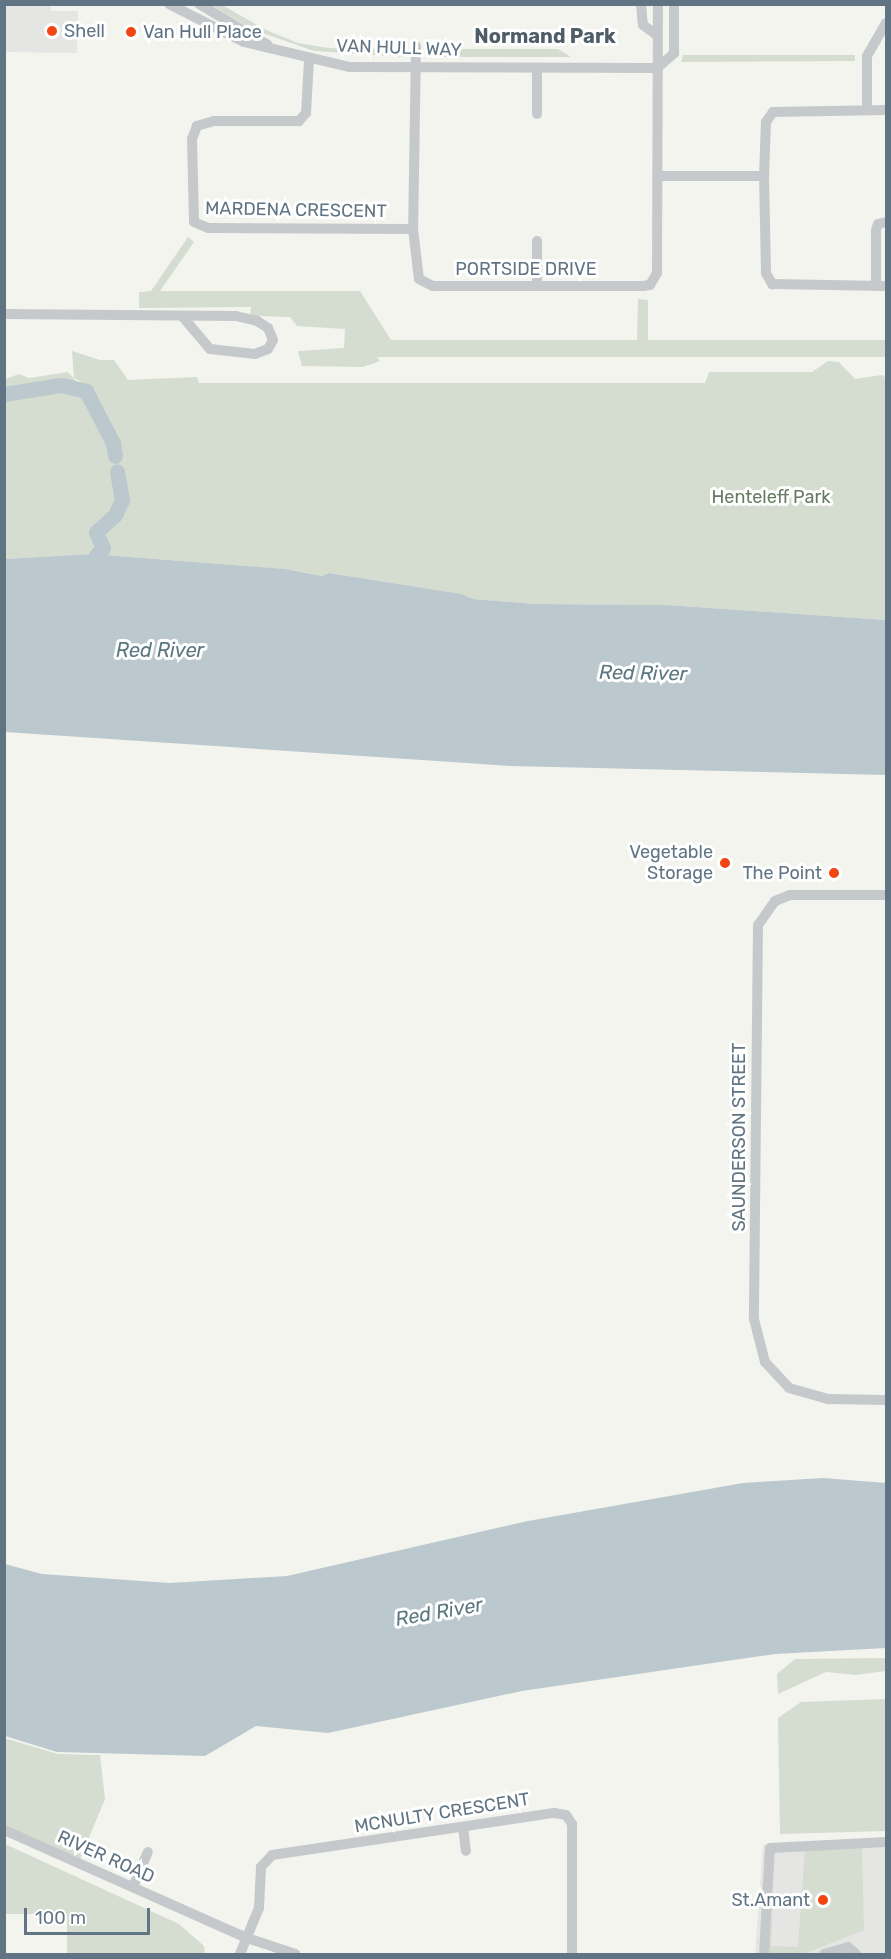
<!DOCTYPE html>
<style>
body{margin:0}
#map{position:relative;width:891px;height:1959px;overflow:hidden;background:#f4f4ef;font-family:Rubik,sans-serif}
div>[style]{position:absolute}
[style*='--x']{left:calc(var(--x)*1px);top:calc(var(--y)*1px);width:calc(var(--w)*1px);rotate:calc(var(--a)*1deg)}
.built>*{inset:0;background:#e5e6e3}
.green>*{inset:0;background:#d5dcd0}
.water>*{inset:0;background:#bbc8cd}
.river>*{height:15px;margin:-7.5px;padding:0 7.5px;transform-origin:7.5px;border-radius:7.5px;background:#bbc8cd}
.minor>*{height:10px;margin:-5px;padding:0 5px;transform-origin:5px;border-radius:5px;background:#c6c9cc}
.dots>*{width:16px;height:16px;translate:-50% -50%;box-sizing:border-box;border:3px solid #fff;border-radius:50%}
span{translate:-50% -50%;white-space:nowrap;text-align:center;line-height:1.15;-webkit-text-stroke:6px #fff;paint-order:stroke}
.poi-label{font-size:18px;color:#607483}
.left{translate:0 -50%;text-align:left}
.right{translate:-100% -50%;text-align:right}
.street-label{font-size:18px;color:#607483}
.park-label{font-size:18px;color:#657a60}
.neighbourhood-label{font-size:20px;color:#4f5d68;font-weight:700}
.water-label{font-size:20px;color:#5b7781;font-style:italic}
.frame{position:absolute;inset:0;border:6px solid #607483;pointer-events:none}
.scale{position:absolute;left:24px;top:1908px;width:126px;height:27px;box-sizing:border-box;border:3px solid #607483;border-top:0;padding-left:8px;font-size:18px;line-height:21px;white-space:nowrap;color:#607483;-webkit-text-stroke:4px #fff;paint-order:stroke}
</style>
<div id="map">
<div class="built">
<div style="clip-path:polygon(8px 5px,51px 5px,51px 11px,78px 11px,77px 53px,5px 52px,5px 8px)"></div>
<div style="clip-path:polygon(763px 1845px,886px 1845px,886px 1954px,755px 1954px)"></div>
</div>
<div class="green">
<div style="clip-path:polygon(211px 5px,222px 5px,266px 30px,298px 43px,329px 48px,407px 49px,410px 53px,406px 57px,314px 51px,254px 30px)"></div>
<div style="clip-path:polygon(428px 49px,558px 49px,571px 57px,434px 57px,426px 54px)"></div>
<div style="clip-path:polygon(683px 55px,855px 55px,855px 61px,681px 62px)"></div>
<div style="clip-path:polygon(188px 237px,194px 242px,160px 291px,360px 291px,391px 340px,637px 340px,638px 299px,648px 300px,648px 340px,886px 340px,886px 357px,377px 357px,380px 361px,363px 367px,302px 366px,298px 351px,344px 348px,345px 329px,297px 326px,290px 317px,260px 316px,249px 323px,251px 307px,139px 308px,139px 292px,151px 291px)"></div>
<div style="clip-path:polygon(72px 351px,100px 360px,114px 360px,128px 380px,197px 377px,199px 383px,705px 383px,709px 372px,812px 372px,828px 361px,839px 362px,855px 379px,882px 375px,886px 378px,886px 620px,667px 605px,534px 604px,473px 599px,462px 594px,329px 573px,323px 576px,284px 569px,92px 554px,5px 559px,5px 379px,19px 374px,29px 378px,68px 372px,78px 383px,83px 383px,74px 378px)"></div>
<div style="clip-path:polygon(886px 1658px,886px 1671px,856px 1675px,826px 1672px,778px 1694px,777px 1674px,795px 1659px)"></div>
<div style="clip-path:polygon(886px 1699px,886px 1831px,780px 1834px,778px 1718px,801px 1702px)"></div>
<div style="clip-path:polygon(4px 1738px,58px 1754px,100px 1755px,105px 1799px,80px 1859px,5px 1826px)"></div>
<div style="clip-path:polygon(5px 1844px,179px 1924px,204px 1946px,205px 1954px,67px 1954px,67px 1914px,5px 1914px)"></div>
<div style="clip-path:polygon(862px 1846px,864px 1930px,803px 1954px,768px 1954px,773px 1902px,771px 1946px,798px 1947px,805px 1850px)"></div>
</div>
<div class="water">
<div style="clip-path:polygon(92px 554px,285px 569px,322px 576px,329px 573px,462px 594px,473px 599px,534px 604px,667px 605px,886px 620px,886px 775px,511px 766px,5px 732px,5px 559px)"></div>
<div style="clip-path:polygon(823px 1478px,886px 1483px,886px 1648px,775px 1654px,522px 1691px,328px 1733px,256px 1726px,205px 1756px,57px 1752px,5px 1736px,5px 1564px,42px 1574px,170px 1583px,287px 1576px,528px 1521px,743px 1483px)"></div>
</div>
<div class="river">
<div style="--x:4;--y:394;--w:58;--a:-9"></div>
<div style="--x:61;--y:385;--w:26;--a:13"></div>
<div style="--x:86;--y:391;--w:59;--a:62.6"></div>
<div style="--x:113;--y:443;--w:13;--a:81"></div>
<div style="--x:96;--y:555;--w:10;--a:-45"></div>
<div style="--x:103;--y:548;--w:17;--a:-114"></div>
<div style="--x:96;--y:532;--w:25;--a:-42"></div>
<div style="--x:115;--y:515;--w:17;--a:-65"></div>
<div style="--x:122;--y:500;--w:29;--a:-100"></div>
</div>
<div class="minor">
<div style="--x:169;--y:4;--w:84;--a:26.9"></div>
<div style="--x:244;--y:42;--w:109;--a:13.3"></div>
<div style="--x:350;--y:67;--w:307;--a:0.2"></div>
<div style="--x:199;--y:4;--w:80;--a:30.7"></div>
<div style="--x:641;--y:4;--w:21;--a:85"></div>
<div style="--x:643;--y:25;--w:17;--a:36"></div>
<div style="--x:416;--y:46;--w:183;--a:90.9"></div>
<div style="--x:413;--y:229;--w:50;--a:83.2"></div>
<div style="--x:419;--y:279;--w:16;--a:27"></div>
<div style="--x:433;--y:286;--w:210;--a:0"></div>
<div style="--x:643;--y:286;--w:7;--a:-8"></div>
<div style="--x:650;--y:285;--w:14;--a:-60"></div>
<div style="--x:657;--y:273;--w:269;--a:-89.8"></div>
<div style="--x:309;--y:60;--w:53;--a:93.2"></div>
<div style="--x:306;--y:113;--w:11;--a:131"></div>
<div style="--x:299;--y:121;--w:85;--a:180"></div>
<div style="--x:214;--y:121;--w:18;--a:164"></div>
<div style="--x:197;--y:126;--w:14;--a:111"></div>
<div style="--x:192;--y:139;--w:83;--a:88.6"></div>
<div style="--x:194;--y:222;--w:15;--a:23"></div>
<div style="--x:208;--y:228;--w:205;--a:0.3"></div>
<div style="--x:657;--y:68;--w:23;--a:-41"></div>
<div style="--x:674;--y:53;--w:49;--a:-90"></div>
<div style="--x:867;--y:110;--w:54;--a:-90"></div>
<div style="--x:867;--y:56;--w:38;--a:-60"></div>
<div style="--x:886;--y:110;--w:113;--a:179"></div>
<div style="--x:773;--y:112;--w:12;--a:125"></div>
<div style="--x:766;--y:122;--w:54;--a:92.1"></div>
<div style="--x:764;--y:176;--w:97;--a:88.8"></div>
<div style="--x:766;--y:273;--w:13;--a:61"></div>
<div style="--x:772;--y:284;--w:114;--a:1"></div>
<div style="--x:537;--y:114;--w:46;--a:-90"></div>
<div style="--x:658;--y:176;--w:106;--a:0"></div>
<div style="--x:537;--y:286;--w:45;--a:-90"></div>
<div style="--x:876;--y:286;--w:56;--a:-90"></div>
<div style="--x:876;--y:230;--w:6;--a:-72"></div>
<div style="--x:878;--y:224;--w:8;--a:-14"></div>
<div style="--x:4;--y:314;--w:232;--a:0.5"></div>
<div style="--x:236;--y:316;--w:22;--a:13"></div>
<div style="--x:257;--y:321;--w:13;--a:32"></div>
<div style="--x:268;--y:328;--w:13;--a:67"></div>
<div style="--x:273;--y:340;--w:10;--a:119"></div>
<div style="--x:268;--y:349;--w:14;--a:159"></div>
<div style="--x:255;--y:354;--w:45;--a:-173.7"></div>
<div style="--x:210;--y:349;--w:42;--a:-130.2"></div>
<div style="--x:886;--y:895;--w:96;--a:180"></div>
<div style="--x:790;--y:895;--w:16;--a:158"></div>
<div style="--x:775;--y:901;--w:29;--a:125"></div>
<div style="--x:758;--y:925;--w:394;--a:90.6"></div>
<div style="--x:754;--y:1319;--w:44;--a:75.7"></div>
<div style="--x:765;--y:1362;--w:35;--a:47"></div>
<div style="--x:789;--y:1388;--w:41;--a:15.8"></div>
<div style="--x:828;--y:1399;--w:58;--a:1"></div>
<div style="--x:463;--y:1827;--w:24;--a:83"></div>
<div style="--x:4;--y:1830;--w:266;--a:24"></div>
<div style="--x:247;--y:1938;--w:51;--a:18.4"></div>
<div style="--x:133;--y:1887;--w:38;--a:-67"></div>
<div style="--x:240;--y:1954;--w:50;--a:-67.6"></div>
<div style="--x:259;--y:1908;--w:41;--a:-87.2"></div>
<div style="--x:261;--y:1867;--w:16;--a:-47"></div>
<div style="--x:272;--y:1855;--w:285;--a:-8.5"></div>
<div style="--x:554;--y:1813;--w:12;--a:9"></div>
<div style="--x:566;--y:1815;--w:11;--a:56"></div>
<div style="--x:572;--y:1824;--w:130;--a:90"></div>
<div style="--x:764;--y:1954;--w:106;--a:-86.8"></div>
<div style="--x:770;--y:1848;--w:116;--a:-3"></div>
<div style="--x:824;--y:1954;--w:25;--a:-16"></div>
<div style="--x:848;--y:1947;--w:11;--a:41"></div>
</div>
<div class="dots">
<div style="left:52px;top:31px;background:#f24511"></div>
<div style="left:131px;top:32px;background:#f24511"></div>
<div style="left:725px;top:863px;background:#f24511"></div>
<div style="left:834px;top:873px;background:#f24511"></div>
<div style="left:823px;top:1900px;background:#f24511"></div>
</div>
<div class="poi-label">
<span class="left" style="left:64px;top:31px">Shell</span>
<span class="left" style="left:143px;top:32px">Van Hull Place</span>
<span class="right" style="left:713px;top:863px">Vegetable<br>Storage</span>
<span class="right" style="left:822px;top:873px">The Point</span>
<span class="right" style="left:810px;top:1900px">St.Amant</span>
</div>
<div class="street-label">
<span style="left:399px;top:48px;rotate:2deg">VAN HULL WAY</span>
<span style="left:296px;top:210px;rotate:1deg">MARDENA CRESCENT</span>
<span style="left:526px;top:269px">PORTSIDE DRIVE</span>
<span style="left:739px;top:1137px;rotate:-90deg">SAUNDERSON STREET</span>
<span style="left:442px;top:1813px;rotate:-9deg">MCNULTY CRESCENT</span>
<span style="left:106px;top:1857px;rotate:24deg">RIVER ROAD</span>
</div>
<div class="park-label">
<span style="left:771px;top:497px">Henteleff Park</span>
</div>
<div class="neighbourhood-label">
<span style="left:545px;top:36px">Normand Park</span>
</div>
<div class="water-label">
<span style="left:160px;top:650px">Red River</span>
<span style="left:643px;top:673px;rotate:1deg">Red River</span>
<span style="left:439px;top:1612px;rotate:-10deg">Red River</span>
</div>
<div class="frame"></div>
<div class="scale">100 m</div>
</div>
